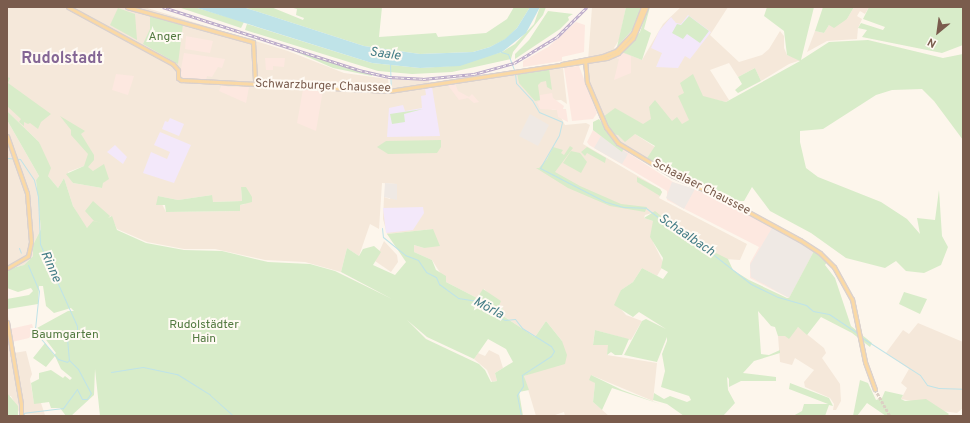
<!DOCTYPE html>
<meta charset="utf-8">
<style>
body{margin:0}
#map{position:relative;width:970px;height:423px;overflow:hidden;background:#fdf6ec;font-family:Overpass,sans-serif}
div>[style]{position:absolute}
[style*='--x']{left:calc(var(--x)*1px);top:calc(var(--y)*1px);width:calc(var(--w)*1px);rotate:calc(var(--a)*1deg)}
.residential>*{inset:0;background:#f5e8da}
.commercial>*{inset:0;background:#fde8e0}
.industrial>*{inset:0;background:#efe9e4}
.education>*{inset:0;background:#f3e8fa}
.green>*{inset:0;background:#d8ecc9}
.water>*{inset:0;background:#bfe3e8}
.stream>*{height:1px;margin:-0.5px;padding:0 0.5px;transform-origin:0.5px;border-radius:0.5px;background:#bfe3e8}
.primary-tunnel>*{height:3px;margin-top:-1.5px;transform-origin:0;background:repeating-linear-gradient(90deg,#dcd0c4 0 3px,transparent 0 4.5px)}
.roads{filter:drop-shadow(1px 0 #dad1cd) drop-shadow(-1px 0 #dad1cd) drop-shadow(0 1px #dad1cd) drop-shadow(0 -1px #dad1cd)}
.primary>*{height:3px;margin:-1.5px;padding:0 1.5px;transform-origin:1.5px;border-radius:1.5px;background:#fbd9a5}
.rail>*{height:2.5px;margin-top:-1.25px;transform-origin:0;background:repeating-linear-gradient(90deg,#fffaf3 0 3px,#b9a8c9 0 6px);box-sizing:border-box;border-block:1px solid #b9a8c9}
span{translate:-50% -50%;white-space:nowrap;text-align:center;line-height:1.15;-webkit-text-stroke:4px #fffaf3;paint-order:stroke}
.park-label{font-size:12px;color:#537a41}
.street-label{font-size:12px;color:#7a5c4d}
.water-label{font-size:13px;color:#437c86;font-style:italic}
.district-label{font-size:16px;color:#846695;font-weight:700}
.frame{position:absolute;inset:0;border:8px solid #7a5c4d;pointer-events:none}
.north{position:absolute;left:918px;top:12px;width:40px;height:40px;-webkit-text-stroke:3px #fffaf3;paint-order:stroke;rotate:209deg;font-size:11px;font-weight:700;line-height:16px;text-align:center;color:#7a5c4d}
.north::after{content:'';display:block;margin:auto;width:14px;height:18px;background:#7a5c4d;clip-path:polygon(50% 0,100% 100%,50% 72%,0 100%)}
</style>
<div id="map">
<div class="residential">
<div style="clip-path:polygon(evenodd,7px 7px,144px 7px,288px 51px,344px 73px,388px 79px,389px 88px,392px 87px,392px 79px,429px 80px,430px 87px,563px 68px,567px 104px,561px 100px,537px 102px,553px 110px,557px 110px,565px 125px,586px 123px,590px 125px,583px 144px,660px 189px,662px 192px,659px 198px,747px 244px,740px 260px,725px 259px,694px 242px,652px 213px,645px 215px,644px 218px,653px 221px,653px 242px,664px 264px,657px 276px,642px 268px,633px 282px,621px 290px,620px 308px,626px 315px,642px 321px,631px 340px,595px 330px,593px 344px,609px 345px,607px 355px,657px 363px,653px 401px,591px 375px,595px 383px,593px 402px,609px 416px,565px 416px,564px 412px,552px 416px,536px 416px,524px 376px,547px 368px,562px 341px,546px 321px,535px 337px,500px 314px,503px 309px,484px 289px,477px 298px,446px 282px,432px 260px,414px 252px,414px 245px,424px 248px,433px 229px,387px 234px,383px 219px,384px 197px,390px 199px,396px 184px,382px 183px,379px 229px,370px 224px,359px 256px,347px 248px,341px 272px,305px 262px,265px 260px,215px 249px,184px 249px,147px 242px,117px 229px,111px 216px,102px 224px,87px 228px,84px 226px,73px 206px,64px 178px,58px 188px,48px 176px,39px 142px,7px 111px,7px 7px,84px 166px,93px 171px,102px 188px,73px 183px,68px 172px,84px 166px,7px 7px,241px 187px,245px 204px,240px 205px,240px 211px,166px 212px,158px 196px,178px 200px,212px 195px,212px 202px,242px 201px,241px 187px)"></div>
<div style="clip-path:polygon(592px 7px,626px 7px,619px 40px,614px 48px,642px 60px,663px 24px,681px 7px,728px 7px,710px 35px,739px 62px,762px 55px,769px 49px,780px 31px,784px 36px,784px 48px,787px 55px,801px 60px,789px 64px,761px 81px,755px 68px,738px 77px,729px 63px,710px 70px,729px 100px,726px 102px,703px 97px,712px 118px,664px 131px,603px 117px,587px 74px)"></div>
<div style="clip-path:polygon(854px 7px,869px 7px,865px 14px,860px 11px,857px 16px,862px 19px,858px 28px,857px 39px,827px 41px,807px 52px,815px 31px,824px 33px,829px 25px,847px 19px)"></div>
<div style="clip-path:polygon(7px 120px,39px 176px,36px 180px,41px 229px,33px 245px,33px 256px,24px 265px,9px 269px,7px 276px)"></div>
<div style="clip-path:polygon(612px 134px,635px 134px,655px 147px,647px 158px,624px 145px)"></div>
<div style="clip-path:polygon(384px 241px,397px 255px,398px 262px,391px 272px,375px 261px)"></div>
<div style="clip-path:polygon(7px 310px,14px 353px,26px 351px,32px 374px,30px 379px,34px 403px,41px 403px,45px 415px,20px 414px,11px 396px,8px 396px)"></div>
<div style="clip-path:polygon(918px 323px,963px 342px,963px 408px,957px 413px,942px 411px,935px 405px,901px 399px,907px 388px,901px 383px,909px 369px,886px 353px,903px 330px,909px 334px)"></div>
<div style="clip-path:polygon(798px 327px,824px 348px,826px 353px,822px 358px,840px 384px,841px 401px,836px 410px,833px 410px,834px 404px,830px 398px,805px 387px,804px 382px,814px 370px,795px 358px,792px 365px,780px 362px,778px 336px,785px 336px)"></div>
<div style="clip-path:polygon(489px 350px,499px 355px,503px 368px,495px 373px,497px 381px,495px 381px,492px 382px,487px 370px,474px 359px,478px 353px,485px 356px)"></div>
</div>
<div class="commercial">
<div style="clip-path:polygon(576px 22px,585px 25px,584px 52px,562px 57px,562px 61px,523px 67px,523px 61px,548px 47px)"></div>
<div style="clip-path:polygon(186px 36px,213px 41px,210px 53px,185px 49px)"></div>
<div style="clip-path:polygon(184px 53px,225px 59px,222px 68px,218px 67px,212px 77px,207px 76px,206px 80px,184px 79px,180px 74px)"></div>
<div style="clip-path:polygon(623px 53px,631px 56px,631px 73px,614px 80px,619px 59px,616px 58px)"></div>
<div style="clip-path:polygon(265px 58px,285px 58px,284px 67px,273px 66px,273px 70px,266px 70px)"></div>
<div style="clip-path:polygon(579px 66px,597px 113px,593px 119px,572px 121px,564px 67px)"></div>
<div style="clip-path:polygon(116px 74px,134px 76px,128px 95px,112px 90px)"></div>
<div style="clip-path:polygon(455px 83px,458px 91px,469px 97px,472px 94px,479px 102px,474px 103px,468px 98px,459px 100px,447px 84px)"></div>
<div style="clip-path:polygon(222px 84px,228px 87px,249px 87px,246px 103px,219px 91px)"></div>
<div style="clip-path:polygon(303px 89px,323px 90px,316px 131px,297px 123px)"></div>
<div style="clip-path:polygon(552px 93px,553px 98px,564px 106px,563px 109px,566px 109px,568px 122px,558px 117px,557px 110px,540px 109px,537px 102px,540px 101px,540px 95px)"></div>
<div style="clip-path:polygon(593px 130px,673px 182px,718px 198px,814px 251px,789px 298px,750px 278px,750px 263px,759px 247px,667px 200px,667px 191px,589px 145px,587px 142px)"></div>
<div style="clip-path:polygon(32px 324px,34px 331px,29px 338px,12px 342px,10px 329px)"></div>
</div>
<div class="industrial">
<div style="clip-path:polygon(530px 114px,549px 125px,538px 146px,519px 136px)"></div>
<div style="clip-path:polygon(601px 136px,628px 154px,622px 164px,594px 148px)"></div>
<div style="clip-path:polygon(672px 182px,695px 189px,684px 209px,666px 198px)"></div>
<div style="clip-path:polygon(385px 183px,397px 184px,397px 200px,384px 197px)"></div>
<div style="clip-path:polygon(772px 228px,814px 251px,789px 298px,751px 277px,750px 265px)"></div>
</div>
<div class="education">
<div style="clip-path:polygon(688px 15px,711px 32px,690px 59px,685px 56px,678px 68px,656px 67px,662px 53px,651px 48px,659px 31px,671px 17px,676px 23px,681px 24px)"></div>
<div style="clip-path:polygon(432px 87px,440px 136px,387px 137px,389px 108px,403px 105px,405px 111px,422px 108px,421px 96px,426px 95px,425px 88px)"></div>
<div style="clip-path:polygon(170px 118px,184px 124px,179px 136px,162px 129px,165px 121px,168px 122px)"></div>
<div style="clip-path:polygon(160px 132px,191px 145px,174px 183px,143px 173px,151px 152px,167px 159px,170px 152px,154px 145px)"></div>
<div style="clip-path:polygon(115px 145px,127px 157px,123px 164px,107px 152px)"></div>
<div style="clip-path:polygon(423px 207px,424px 213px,413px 230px,386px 233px,383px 208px)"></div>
</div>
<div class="green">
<div style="clip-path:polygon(178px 7px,194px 7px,244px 22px,241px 28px)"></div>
<div style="clip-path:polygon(243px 7px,271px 7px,303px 20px,304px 18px,296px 15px,297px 9px,290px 7px,382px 7px,379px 37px,436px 33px,438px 37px,486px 33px,507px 19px,514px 7px,530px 7px,517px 28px,506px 39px,490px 47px,473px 52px,420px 54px,364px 46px)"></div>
<div style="clip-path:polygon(540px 7px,546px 7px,543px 15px,513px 52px,511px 59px,452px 72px,412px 74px,378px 71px,245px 30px,247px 24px,372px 63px,420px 68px,451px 66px,502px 52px,515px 44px,534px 24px)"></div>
<div style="clip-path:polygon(626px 7px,641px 7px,634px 28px,617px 47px)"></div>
<div style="clip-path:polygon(648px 7px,650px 7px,644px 29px,651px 33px,642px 60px,622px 52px,640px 32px)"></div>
<div style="clip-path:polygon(767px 7px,814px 7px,801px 60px,829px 42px,868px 40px,943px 58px,963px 54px,963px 140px,934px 101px,922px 89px,892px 90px,876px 95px,823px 129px,800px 131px,800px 142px,806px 168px,818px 177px,881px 202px,907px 219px,920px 234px,917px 218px,935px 220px,939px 190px,942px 236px,948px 247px,941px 265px,924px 273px,906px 271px,896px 261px,885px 268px,846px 258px,811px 233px,770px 211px,752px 187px,744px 201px,732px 201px,676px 175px,647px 158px,655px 146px,635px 134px,625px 142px,618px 135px,612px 134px,603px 117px,615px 108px,643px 124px,651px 119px,649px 107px,655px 100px,672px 121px,677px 117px,682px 124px,689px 120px,678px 96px,684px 93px,680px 83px,693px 74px,703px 96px,726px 102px,800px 61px,787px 55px,784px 31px,764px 16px)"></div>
<div style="clip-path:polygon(823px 7px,854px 7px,847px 19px,834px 28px,829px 25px,824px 33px,815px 31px)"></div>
<div style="clip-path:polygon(869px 7px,963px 7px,963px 45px,942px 53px,862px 37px,867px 30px,858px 28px,861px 23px,883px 30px,885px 27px,863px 19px)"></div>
<div style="clip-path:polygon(118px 8px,135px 14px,137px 40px,110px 25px)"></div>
<div style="clip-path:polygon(548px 11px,573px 14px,568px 17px,569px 20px,560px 29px,515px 59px,515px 54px,529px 40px)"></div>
<div style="clip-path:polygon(150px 15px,183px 24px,178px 64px,143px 44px,150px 29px)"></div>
<div style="clip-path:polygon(689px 16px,709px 31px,700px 43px,687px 34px,683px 39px,672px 33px,677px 24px,681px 25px)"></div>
<div style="clip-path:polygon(292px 50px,372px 75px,372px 76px,333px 68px)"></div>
<div style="clip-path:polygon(549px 68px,552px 90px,547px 87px,546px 81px,541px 82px,538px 85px,540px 100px,535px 101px,519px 83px,517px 73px)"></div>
<div style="clip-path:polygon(755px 68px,761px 81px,738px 93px,735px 90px,742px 84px,738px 77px)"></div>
<div style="clip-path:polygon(7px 77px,10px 78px,8px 83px,51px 114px,41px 122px,38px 129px,30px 123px,28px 124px,24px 122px,24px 126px,19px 122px,21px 119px,7px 106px)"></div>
<div style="clip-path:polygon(423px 109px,404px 114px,405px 122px,392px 124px,390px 114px)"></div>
<div style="clip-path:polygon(evenodd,7px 111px,39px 142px,51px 168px,48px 176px,58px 188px,64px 178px,73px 206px,87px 228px,93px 221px,102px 223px,94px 221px,85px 211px,93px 201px,110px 216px,108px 218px,112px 216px,117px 230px,146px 243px,184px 250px,222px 251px,268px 262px,310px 264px,335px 271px,392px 299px,341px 272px,347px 248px,359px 256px,363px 249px,374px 246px,381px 252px,373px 265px,395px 275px,406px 262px,387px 234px,433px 229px,440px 246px,424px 248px,414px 245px,414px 252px,432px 260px,436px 270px,446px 276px,446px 282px,477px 298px,483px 289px,501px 301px,499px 306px,503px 309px,500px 314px,535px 337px,546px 321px,562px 341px,567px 355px,565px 364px,524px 376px,529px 390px,519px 392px,523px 416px,100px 416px,95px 369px,94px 395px,71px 416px,66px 416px,60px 408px,51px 408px,49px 402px,34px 404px,31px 383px,39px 379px,39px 373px,51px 370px,63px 378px,65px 376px,70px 380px,72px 378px,61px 369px,55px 356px,46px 367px,33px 358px,45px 343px,54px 355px,56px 353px,37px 328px,68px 311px,74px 311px,71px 308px,54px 313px,46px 306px,43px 286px,39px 286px,38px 304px,8px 309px,7px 299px,29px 295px,33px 291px,31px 288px,18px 292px,7px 288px,7px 274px,9px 269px,24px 265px,33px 256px,33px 245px,41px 229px,36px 180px,39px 176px,7px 120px,7px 111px,407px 320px,427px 337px,474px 359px,488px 339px,506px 349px,513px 362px,495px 373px,497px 381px,491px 382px,485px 370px,479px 364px,426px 339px,407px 320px)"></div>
<div style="clip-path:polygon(60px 116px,85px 131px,81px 134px,94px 155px,94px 160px,88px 167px,93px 171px,104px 164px,109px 179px,103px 183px,102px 188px,73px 183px,66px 174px,84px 166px,88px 154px,71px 135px,71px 130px)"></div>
<div style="clip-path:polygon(599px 119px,614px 140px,624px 148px,622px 152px,593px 130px,593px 122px)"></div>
<div style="clip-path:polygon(441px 140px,441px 147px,437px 153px,388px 154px,377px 147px,386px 141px)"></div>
<div style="clip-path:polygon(570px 146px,573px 148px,555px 172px,580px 186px,621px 204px,647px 207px,645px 212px,610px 206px,568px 188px,536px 168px,539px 168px,547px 159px,553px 147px,563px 150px,561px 153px,564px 155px)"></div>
<div style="clip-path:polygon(587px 147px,606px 158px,605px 163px,587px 153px,585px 156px,581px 152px)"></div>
<div style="clip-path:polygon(571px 151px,580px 153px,587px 162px,581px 173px,563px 163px)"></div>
<div style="clip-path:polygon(637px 177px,660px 189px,662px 192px,660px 196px,637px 182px)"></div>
<div style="clip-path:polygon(241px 187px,246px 187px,252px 197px,252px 202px,240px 205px,240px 211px,166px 212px,165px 205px,156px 205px,158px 196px,178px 200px,212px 195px,213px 202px,242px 201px)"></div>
<div style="clip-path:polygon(655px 211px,694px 242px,728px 259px,733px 270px,749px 280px,787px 298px,789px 298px,814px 251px,827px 262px,825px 265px,835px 278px,851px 326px,872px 343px,870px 347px,852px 333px,821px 317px,807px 335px,798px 327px,789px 339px,785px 336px,778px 336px,775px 327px,771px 326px,758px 311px,761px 354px,769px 355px,780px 350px,780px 353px,754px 361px,743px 373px,776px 377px,776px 381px,741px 381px,729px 387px,729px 379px,727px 377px,728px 390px,735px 403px,723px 416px,684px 416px,667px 404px,653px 400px,654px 393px,664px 399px,670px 396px,687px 402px,691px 400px,689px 396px,661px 387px,665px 371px,662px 354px,667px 341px,667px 337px,657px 362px,624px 355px,642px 321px,646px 319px,666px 329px,639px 312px,633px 317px,614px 305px,621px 290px,633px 282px,642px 268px,663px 279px,668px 272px,661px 268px,663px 258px,650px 237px,653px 221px,644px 218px)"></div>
<div style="clip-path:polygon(904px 292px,927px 299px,920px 314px,899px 304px)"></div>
<div style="clip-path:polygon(595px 330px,629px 339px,622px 355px,615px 355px,611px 352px,607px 355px,608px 345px,593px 345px)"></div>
<div style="clip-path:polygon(591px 375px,622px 390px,660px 404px,612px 388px,602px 410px,593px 402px,595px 383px,589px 380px)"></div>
<div style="clip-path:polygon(860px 380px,868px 383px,876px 400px,882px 398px,885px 391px,903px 395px,901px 399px,905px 401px,926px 399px,949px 414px,947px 416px,886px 416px,867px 403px,857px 416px,853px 416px)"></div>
<div style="clip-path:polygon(790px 383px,829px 398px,833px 406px,829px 405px,825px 416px,793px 416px,802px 411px,804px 404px,828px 404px,789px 389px)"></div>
<div style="clip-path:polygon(7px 393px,18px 406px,18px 416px,7px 416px)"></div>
</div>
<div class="water">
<div style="clip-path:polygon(194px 7px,243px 7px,364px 46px,420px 54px,473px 52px,490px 47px,505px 39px,517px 28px,530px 7px,540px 7px,526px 33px,502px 52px,460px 66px,420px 68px,372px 63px)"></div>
</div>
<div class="stream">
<div style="--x:501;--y:52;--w:7;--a:16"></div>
<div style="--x:508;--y:54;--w:17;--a:69"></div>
<div style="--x:390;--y:64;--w:23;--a:88"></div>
<div style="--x:515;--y:73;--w:10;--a:84"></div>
<div style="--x:516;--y:83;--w:23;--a:47"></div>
<div style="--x:532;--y:100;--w:14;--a:60"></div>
<div style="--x:539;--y:112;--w:25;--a:23"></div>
<div style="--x:562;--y:122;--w:13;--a:103"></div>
<div style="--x:559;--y:135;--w:38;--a:120"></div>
<div style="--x:540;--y:168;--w:74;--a:27.3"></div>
<div style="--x:606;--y:202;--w:18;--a:16"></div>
<div style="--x:623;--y:207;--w:23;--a:2"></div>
<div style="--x:646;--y:208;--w:59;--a:37.5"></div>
<div style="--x:693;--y:244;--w:19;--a:25"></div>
<div style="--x:710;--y:252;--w:52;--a:38"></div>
<div style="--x:751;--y:284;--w:30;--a:26"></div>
<div style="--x:778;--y:297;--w:29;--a:16"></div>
<div style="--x:806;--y:305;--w:9;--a:41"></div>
<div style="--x:813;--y:311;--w:16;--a:11"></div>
<div style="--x:829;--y:314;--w:34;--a:34"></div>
<div style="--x:7;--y:158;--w:13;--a:4"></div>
<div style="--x:20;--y:159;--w:25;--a:56"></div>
<div style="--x:34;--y:180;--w:16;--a:76"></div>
<div style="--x:38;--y:196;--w:48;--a:87.6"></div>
<div style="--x:40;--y:244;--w:90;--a:65.7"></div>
<div style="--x:77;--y:326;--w:6;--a:90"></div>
<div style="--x:77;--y:332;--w:12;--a:149"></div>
<div style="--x:67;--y:338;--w:22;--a:85"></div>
<div style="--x:69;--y:360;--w:13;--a:45"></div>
<div style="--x:78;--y:369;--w:27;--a:62"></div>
<div style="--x:91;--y:393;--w:7;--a:124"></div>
<div style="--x:87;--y:399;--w:5;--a:180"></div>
<div style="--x:82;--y:399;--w:11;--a:-117"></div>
<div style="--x:77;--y:389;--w:24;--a:126"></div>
<div style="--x:63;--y:408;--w:39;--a:173"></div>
<div style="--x:24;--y:413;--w:3;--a:108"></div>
<div style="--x:382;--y:228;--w:9;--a:84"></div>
<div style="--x:383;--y:237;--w:28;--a:39"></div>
<div style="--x:405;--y:255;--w:14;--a:21"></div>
<div style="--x:418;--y:260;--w:14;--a:56"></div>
<div style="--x:426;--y:272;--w:11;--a:27"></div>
<div style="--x:436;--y:277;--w:8;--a:67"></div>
<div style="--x:439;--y:284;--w:24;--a:36"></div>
<div style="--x:458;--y:298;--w:18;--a:9"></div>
<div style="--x:476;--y:301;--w:13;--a:29"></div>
<div style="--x:487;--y:307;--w:6;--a:72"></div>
<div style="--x:489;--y:313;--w:17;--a:24"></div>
<div style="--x:505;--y:320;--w:10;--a:-6"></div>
<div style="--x:515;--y:319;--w:11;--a:52"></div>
<div style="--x:522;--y:328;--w:34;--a:32"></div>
<div style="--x:551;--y:346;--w:6;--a:59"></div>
<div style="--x:554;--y:351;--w:6;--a:121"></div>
<div style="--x:551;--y:356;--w:35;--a:147"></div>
<div style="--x:522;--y:375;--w:11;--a:85"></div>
<div style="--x:523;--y:386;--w:11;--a:124"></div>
<div style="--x:517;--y:395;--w:21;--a:79"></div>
<div style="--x:19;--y:248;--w:5;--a:68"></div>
<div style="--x:28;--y:265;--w:28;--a:67"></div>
<div style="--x:39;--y:291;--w:36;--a:96"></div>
<div style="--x:35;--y:327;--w:7;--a:74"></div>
<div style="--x:37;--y:334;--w:33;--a:50"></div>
<div style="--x:58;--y:359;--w:9;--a:18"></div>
<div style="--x:67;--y:362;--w:3;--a:-45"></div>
<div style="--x:861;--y:337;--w:70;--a:32.8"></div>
<div style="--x:920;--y:375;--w:12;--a:55"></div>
<div style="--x:927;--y:385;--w:11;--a:15"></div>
<div style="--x:938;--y:388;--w:25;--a:2"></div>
<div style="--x:111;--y:372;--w:32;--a:-9"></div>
<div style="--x:143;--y:367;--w:35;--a:12"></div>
<div style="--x:177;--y:374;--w:39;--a:32"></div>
<div style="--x:210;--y:395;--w:31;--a:42"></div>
</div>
<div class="primary-tunnel">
<div style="--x:875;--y:389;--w:31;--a:61"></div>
</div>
<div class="roads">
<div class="primary">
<div style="--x:68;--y:7;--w:119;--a:28.5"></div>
<div style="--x:173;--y:64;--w:8;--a:50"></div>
<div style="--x:178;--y:70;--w:8;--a:90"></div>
<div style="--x:178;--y:78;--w:4;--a:34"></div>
<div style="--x:181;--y:80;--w:208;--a:3"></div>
<div style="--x:389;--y:91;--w:220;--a:-8.6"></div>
<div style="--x:607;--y:58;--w:12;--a:-24"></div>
<div style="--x:618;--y:53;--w:21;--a:-45"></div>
<div style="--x:633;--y:38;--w:34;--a:-67"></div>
<div style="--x:127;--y:7;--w:131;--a:15.5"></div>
<div style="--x:253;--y:42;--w:38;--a:87"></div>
<div style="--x:255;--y:80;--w:6;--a:45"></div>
<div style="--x:585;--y:60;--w:22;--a:85"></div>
<div style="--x:587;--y:82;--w:49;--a:67.1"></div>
<div style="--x:606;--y:127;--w:20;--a:53"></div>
<div style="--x:618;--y:143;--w:64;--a:31"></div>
<div style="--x:673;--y:176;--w:52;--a:23.6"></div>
<div style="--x:721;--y:197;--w:90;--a:28.6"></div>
<div style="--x:800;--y:240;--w:24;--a:33"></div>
<div style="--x:820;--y:253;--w:20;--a:45"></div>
<div style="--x:834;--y:267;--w:37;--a:61"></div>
<div style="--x:852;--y:299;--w:64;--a:78.3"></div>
<div style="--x:865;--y:362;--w:29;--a:70"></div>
<div style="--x:562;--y:64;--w:42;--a:-11"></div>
<div style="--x:603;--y:56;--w:14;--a:-21"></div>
<div style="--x:616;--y:51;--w:25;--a:-47"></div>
<div style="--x:633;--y:33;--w:28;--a:-69"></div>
<div style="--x:7;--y:136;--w:60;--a:70.7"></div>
<div style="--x:27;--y:193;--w:49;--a:85.3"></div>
<div style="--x:31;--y:242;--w:14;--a:102"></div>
<div style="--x:28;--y:256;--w:24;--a:150"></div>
<div style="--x:7;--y:322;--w:83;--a:80.3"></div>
<div style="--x:21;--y:404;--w:12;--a:90"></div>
</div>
</div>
<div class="rail">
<div style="--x:163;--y:7;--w:206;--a:17.8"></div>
<div style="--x:359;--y:70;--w:31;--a:13"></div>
<div style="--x:389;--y:77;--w:34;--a:3"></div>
<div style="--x:423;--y:79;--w:51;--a:-5.6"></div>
<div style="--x:474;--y:74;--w:41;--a:-15.4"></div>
<div style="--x:514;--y:63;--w:50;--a:-31.2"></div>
<div style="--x:557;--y:37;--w:42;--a:-45"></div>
</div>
<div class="park-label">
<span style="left:165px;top:38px">Anger</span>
<span style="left:204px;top:333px">Rudolstädter<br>Hain</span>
<span style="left:65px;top:336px">Baumgarten</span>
</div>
<div class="street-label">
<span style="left:323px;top:87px;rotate:2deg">Schwarzburger Chaussee</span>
<span style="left:701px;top:188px;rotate:27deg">Schaalaer Chaussee</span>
</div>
<div class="water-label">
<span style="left:385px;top:55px;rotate:8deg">Saale</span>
<span style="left:686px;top:236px;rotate:34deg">Schaalbach</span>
<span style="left:50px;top:267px;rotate:66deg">Rinne</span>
<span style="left:488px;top:309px;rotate:28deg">Mörla</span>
</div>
<div class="district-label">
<span style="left:62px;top:59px">Rudolstadt</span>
</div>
<div class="frame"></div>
<div class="north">N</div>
</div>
